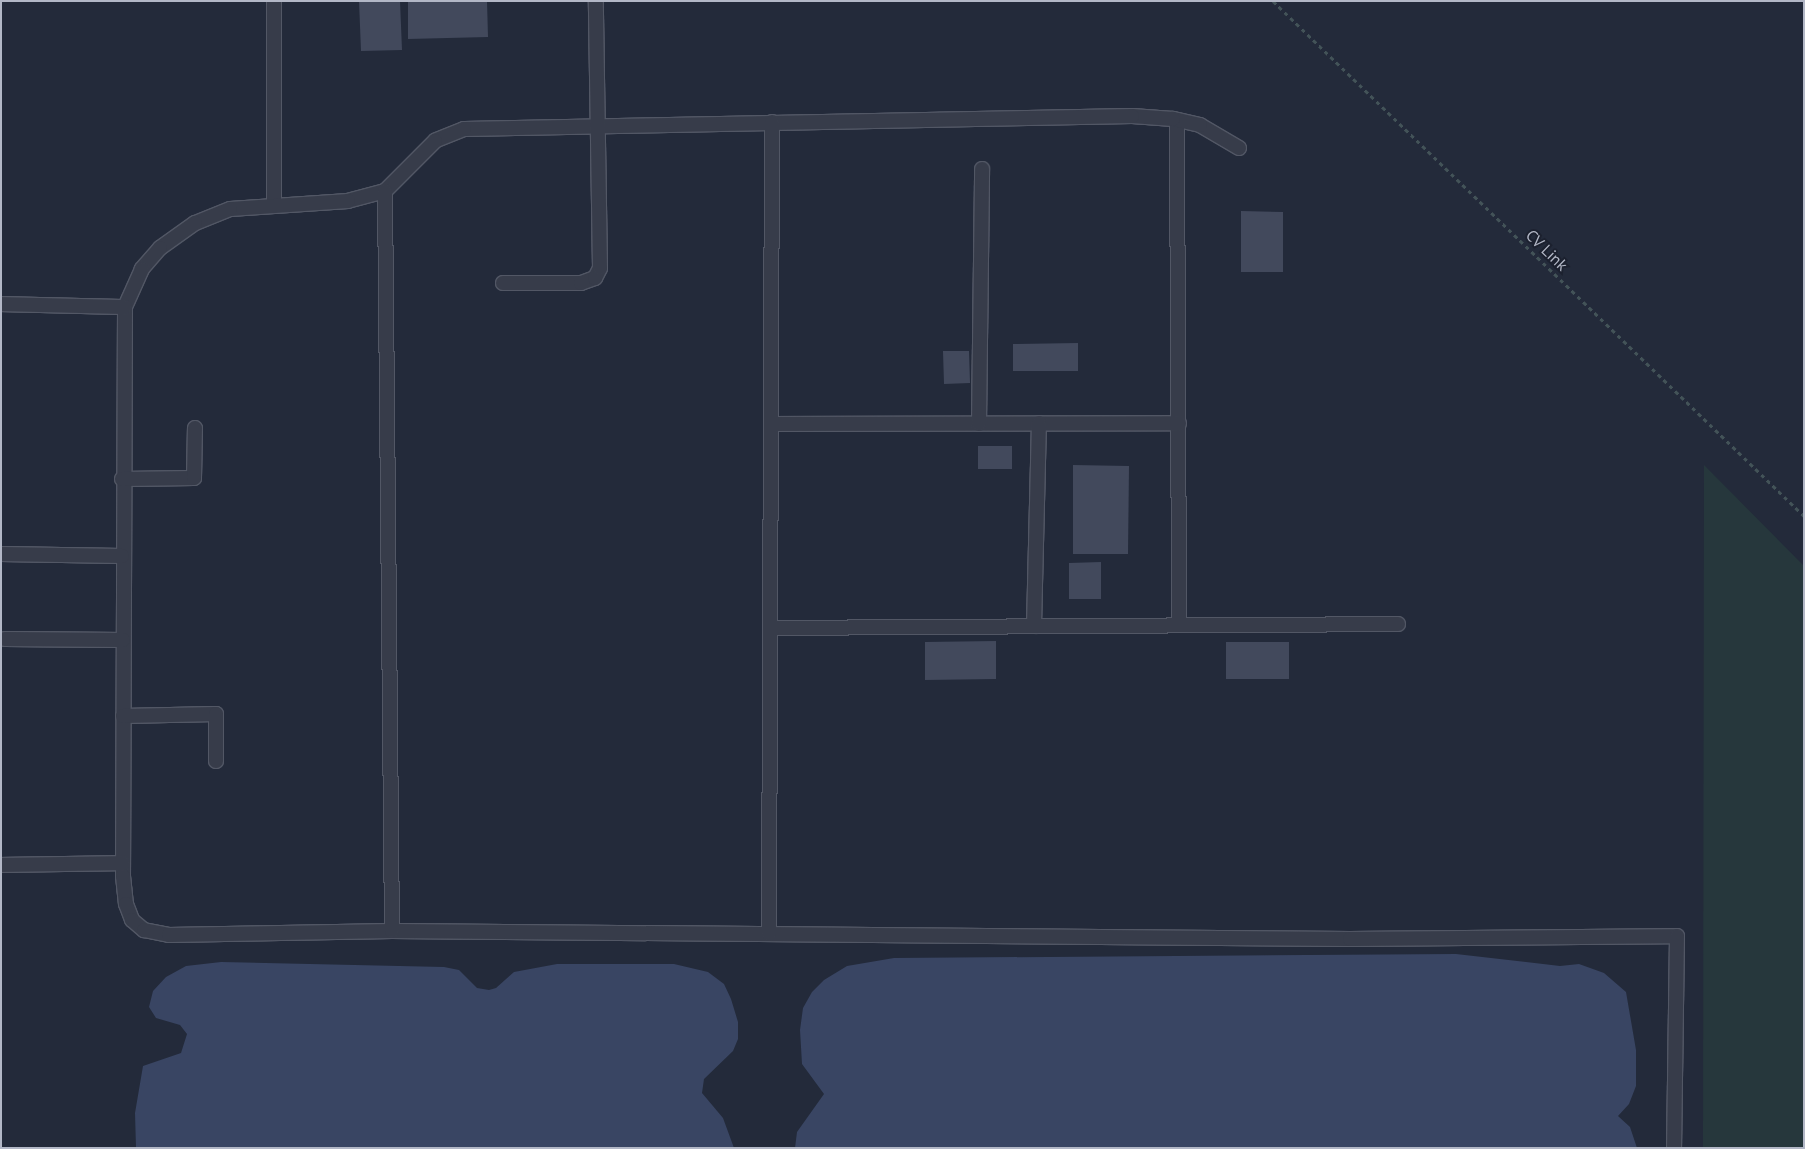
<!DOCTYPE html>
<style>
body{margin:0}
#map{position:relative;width:1805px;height:1149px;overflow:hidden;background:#232a3a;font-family:"PT Sans",sans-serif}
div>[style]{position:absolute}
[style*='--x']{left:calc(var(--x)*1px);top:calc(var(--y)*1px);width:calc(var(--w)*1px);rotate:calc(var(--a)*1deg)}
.green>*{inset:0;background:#26373c}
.water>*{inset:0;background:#394563}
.building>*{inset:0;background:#42495c}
.path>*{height:3px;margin-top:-1.5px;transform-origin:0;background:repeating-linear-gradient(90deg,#435358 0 4px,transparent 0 8px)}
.roads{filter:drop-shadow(1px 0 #525765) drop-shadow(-1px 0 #525765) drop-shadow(0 1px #525765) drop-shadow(0 -1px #525765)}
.service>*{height:14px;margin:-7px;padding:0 7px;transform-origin:7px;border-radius:7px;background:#373c4a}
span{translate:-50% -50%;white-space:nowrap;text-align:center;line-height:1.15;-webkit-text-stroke:4px #1c212f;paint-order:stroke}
.street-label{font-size:16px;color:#b2b7c6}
.frame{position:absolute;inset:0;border:2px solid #b2b7c6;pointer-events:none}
</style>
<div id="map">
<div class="green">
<div style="clip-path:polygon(1704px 465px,1804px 566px,1804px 1148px,1703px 1148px)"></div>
</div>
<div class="water">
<div style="clip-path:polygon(1456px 954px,1560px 966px,1579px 964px,1604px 973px,1626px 992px,1636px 1050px,1636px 1086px,1629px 1104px,1618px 1116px,1630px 1127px,1637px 1148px,795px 1148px,797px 1132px,824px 1094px,802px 1064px,800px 1030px,803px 1008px,812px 992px,824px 980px,847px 966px,894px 958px)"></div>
<div style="clip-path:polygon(221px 962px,444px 967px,459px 970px,477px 988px,489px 990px,496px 988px,514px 972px,557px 964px,674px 964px,708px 972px,724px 984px,731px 999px,738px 1022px,738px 1039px,733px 1051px,704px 1079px,702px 1093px,723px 1118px,734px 1148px,136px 1148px,135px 1113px,143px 1066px,181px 1053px,187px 1034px,180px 1025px,156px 1018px,149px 1007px,153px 991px,166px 977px,186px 966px)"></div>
</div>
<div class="building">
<div style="clip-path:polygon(359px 1px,400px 1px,402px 50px,361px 51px)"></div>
<div style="clip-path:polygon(408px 1px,487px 1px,488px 37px,408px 39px)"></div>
<div style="clip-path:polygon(1241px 211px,1283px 212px,1283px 272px,1241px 272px)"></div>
<div style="clip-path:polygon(1078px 343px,1078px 371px,1013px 371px,1013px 344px)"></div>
<div style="clip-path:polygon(943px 351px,969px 351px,970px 383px,944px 384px)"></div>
<div style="clip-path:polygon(978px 446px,1012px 446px,1012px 469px,978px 469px)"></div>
<div style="clip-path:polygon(1073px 465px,1129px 466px,1128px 554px,1073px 554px)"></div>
<div style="clip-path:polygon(1101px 562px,1101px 599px,1069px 599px,1069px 563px)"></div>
<div style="clip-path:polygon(996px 641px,996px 679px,925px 680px,925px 642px)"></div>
<div style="clip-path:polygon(1226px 642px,1289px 642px,1289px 679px,1226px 679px)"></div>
</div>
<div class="path">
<div style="--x:1273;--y:1;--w:740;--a:44.12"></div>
</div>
<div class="roads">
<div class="service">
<div style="--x:274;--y:1;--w:204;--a:90"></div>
<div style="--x:1177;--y:120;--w:505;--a:89.77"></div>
<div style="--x:1239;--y:148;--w:45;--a:-149.5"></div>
<div style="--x:1200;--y:125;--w:28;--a:-167"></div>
<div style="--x:1173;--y:119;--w:41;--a:-175.8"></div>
<div style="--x:1132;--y:116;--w:668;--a:178.89"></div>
<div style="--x:464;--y:129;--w:31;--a:158"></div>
<div style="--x:435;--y:141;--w:71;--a:135"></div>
<div style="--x:385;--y:191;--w:38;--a:165"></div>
<div style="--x:348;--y:201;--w:118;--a:176.1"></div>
<div style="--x:230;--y:209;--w:38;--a:158"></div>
<div style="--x:195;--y:223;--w:43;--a:144.5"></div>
<div style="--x:160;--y:248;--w:28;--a:131"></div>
<div style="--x:142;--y:269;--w:42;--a:114.1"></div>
<div style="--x:125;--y:307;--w:569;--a:90.2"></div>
<div style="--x:123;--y:876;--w:28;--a:84"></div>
<div style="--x:126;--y:904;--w:17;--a:69"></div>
<div style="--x:132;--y:920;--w:16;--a:40"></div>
<div style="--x:144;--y:930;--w:25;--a:11"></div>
<div style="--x:169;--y:935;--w:223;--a:-1"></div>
<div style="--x:392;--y:931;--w:958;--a:0.48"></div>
<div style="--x:1350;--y:939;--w:327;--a:-0.5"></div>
<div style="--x:1677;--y:936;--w:212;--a:90.8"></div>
<div style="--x:385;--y:191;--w:740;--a:89.46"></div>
<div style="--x:503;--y:283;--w:78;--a:0"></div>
<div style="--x:581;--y:283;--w:15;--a:-20"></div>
<div style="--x:595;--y:278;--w:11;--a:-63"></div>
<div style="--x:600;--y:268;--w:267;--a:-90.9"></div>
<div style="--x:1;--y:304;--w:124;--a:1.4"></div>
<div style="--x:771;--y:424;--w:408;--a:-0.1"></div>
<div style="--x:979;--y:424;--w:255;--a:-89.3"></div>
<div style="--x:122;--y:479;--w:72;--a:-0.8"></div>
<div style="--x:194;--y:478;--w:50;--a:-88.9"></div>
<div style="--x:1;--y:554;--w:121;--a:0.9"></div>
<div style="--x:1034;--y:626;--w:203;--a:-88.6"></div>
<div style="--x:770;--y:628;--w:628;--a:-0.36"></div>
<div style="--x:5;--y:639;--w:118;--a:0.5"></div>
<div style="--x:123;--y:716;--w:93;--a:-1.2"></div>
<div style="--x:216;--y:714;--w:47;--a:90"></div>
<div style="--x:1;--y:865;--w:122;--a:-0.9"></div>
<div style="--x:769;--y:934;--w:812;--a:-89.79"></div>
</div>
</div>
<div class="street-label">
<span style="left:1547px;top:250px;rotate:44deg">CV Link</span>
</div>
<div class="frame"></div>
</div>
